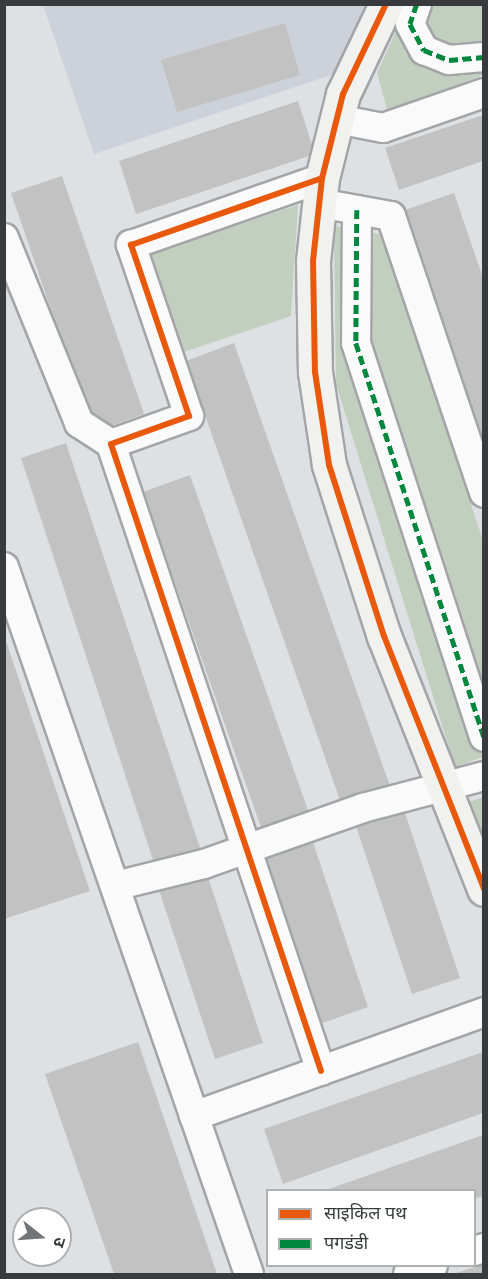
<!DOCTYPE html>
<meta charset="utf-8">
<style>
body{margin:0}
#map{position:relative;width:488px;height:1279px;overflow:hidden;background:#dee1e4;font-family:Georgia,"Noto Sans Devanagari",serif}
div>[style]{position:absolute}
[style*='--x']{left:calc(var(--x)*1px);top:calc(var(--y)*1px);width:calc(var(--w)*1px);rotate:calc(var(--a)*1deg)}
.built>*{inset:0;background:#cdd2da}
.green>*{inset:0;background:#c2cebe}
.building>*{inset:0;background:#c2c2c2}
.roads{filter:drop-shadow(2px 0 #a3a5a8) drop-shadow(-2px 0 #a3a5a8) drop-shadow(0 2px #a3a5a8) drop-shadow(0 -2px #a3a5a8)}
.street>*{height:28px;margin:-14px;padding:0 14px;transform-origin:14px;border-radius:14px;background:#fafafb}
.secondary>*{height:33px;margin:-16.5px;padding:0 16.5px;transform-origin:16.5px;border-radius:16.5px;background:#f1f2ef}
.quiet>*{height:4.5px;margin-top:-2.25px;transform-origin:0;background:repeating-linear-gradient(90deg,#00873e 0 9px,transparent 0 13.5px)}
.cycleway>*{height:6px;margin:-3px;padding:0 3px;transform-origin:3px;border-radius:3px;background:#e8590c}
span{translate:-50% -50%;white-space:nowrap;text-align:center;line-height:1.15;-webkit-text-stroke:6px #fff;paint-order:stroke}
.frame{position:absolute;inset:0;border:6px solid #383a3d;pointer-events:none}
.legend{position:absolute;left:266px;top:1189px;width:210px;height:78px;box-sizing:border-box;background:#fff;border:2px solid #afb0b1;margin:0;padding:8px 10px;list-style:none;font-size:18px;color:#383a3d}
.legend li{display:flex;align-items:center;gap:12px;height:30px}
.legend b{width:30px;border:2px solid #afb0b1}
.north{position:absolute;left:12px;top:1207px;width:60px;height:60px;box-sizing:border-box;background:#fff;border:2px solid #afb0b1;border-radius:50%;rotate:107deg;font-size:16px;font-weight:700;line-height:24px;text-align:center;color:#383a3d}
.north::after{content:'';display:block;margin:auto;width:21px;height:27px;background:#727477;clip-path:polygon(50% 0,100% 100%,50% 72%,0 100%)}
</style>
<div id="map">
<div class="built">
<div style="clip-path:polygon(43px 5px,371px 5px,343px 71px,94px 154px)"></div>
</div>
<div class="green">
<div style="clip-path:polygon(408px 5px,483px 5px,483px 75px,388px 112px,377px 73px)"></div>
<div style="clip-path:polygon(298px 205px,291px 316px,178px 354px,146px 255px)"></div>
<div style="clip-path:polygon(334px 226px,384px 235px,483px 541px,483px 757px,455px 767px,336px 384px)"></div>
<div style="clip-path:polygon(483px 797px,484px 797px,483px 833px,469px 802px)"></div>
</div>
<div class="building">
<div style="clip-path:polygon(285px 23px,300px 75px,177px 112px,161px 60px)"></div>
<div style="clip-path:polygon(298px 101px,315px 154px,136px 214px,119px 161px)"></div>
<div style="clip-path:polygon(483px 115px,483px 161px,399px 190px,385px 148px)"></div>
<div style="clip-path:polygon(62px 176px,144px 414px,93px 432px,11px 193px)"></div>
<div style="clip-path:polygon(454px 193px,483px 278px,483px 446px,402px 211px)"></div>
<div style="clip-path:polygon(234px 343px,391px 789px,342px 806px,186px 361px)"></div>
<div style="clip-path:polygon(66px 443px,202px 854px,156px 869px,21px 458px)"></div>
<div style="clip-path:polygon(190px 475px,310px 816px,263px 833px,143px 492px)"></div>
<div style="clip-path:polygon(4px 635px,90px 891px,4px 919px)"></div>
<div style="clip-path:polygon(403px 807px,460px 978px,412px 994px,355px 823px)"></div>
<div style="clip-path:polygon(311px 836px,368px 1007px,320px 1024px,263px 852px)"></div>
<div style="clip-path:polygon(206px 871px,263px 1043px,215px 1059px,158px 887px)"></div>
<div style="clip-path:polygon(138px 1042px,217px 1274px,114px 1274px,45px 1074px)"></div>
<div style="clip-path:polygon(483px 1052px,483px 1113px,283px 1184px,264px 1129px)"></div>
<div style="clip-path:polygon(483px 1135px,483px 1196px,474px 1199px,474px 1190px,326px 1190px)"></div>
<div style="clip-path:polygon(483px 1264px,483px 1274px,454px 1274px)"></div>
</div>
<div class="roads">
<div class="street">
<div style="--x:417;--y:4;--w:21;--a:109"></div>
<div style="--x:410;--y:24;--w:30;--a:62"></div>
<div style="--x:424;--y:50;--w:27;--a:22"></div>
<div style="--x:449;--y:60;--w:35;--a:-5"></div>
<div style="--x:337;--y:119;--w:47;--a:11.1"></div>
<div style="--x:383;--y:128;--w:107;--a:-19.1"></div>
<div style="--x:319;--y:203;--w:73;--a:10.2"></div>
<div style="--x:391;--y:216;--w:292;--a:71.4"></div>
<div style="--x:357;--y:210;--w:133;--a:90.4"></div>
<div style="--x:356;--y:343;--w:414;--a:72"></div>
<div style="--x:4;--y:238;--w:200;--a:67.9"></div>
<div style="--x:79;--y:423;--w:38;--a:33"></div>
<div style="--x:4;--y:567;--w:748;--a:70.89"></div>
<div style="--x:115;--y:886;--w:92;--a:-13.9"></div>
<div style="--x:204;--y:864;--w:169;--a:-19.4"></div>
<div style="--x:363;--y:808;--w:125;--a:-14.8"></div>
<div style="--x:321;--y:1071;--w:661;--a:-108.52"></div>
<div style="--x:111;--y:444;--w:83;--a:-19.7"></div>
<div style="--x:189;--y:416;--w:181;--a:-108.7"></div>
<div style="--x:131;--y:245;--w:202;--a:-19.3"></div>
<div style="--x:194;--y:1116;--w:308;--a:-19.7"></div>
<div style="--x:474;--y:1251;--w:10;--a:-17"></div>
<div style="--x:408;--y:1274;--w:26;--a:-18"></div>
</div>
<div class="secondary">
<div style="--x:386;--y:4;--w:100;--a:115.5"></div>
<div style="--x:343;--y:94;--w:87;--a:104"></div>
<div style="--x:322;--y:178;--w:83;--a:96.2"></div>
<div style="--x:313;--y:261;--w:111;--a:89"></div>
<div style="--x:315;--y:372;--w:94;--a:81.4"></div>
<div style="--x:329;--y:465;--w:180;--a:72.2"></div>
<div style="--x:384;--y:636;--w:272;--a:68.4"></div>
</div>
</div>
<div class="quiet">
<div style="--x:417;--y:4;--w:21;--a:109"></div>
<div style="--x:410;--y:24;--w:30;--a:62"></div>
<div style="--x:424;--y:50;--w:27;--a:22"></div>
<div style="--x:449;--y:60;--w:35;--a:-5"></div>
<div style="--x:357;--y:210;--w:133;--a:90.4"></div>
<div style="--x:356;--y:343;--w:414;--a:72"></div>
</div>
<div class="cycleway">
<div style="--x:386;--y:4;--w:100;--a:115.5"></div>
<div style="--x:343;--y:94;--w:87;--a:104"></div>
<div style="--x:322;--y:178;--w:83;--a:96.2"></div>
<div style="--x:313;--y:261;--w:111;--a:89"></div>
<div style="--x:315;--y:372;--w:94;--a:81.4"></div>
<div style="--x:329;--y:465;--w:180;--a:72.2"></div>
<div style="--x:384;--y:636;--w:272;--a:68.4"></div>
<div style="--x:321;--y:1071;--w:661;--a:-108.52"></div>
<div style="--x:111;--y:444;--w:83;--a:-19.7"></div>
<div style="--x:189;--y:416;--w:181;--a:-108.7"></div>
<div style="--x:131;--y:245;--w:202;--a:-19.3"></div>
</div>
<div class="frame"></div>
<ul class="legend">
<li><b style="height:8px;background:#e8590c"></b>साइकिल पथ</li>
<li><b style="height:8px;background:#00873e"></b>पगडंडी</li>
</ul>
<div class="north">उ</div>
</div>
